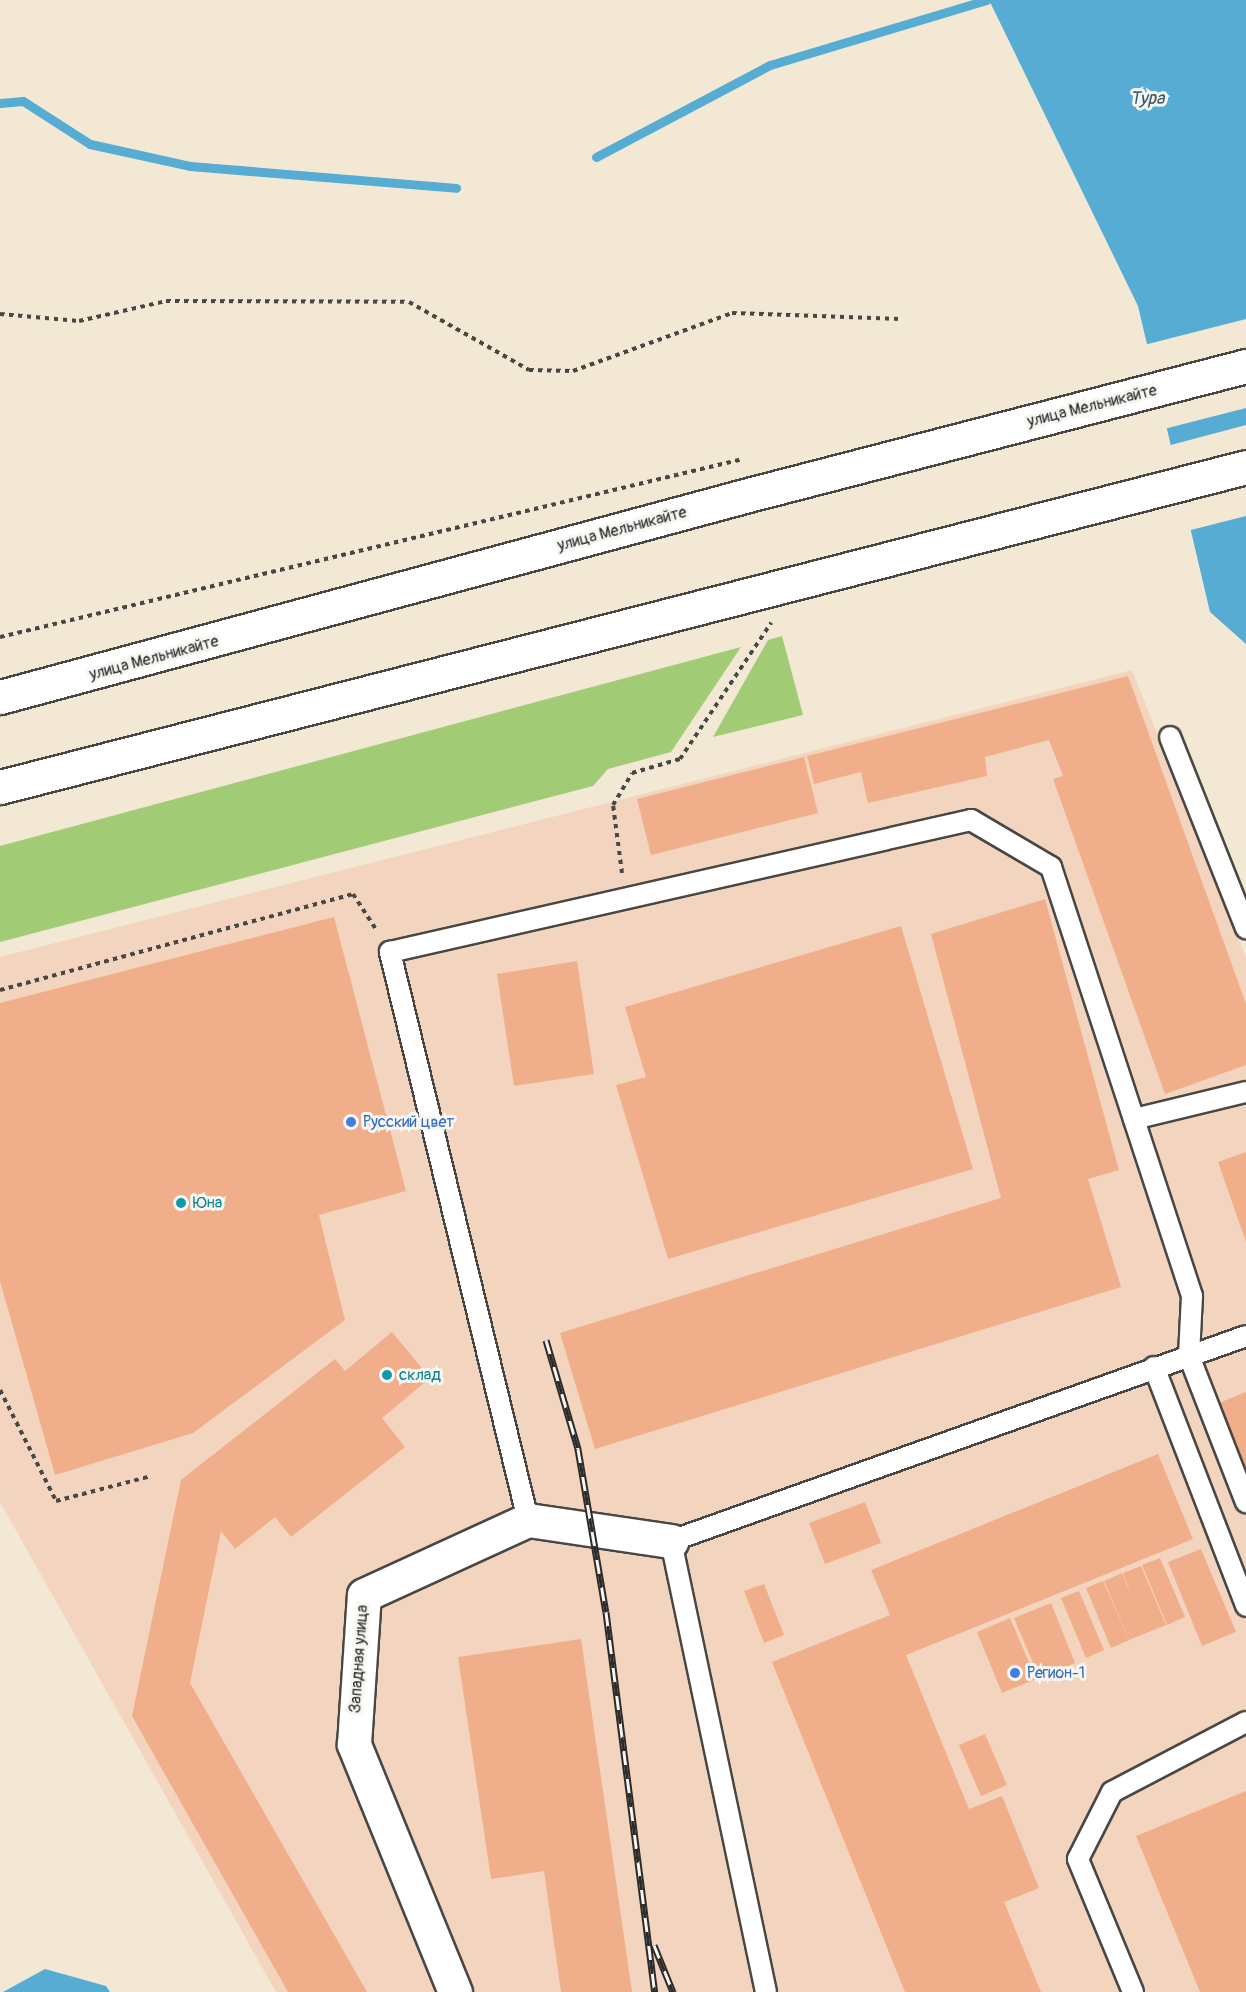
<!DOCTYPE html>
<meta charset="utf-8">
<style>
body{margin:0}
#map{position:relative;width:1246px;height:1992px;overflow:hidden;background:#f2e8d4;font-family:Pangolin,sans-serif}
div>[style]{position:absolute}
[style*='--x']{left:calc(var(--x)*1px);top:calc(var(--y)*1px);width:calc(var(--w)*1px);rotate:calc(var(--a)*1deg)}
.built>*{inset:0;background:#f3d4bf}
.green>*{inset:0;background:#a2cb76}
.water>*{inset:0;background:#56acd2}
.pier>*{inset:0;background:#f2e8d4}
.stream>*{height:9px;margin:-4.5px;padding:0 4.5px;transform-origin:4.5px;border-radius:4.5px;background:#56acd2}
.building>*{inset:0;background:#f0af8a}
.path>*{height:4px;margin-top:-2px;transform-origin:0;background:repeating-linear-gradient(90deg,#494744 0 4.5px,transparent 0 9px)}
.roads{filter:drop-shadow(2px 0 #494744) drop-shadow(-2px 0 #494744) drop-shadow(0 2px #494744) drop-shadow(0 -2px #494744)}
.lane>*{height:20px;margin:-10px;padding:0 10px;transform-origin:10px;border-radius:10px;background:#fff}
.street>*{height:33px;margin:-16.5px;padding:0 16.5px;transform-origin:16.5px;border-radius:16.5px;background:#fff}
.secondary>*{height:33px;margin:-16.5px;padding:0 16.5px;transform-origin:16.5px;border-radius:16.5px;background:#fff}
.rail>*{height:7px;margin-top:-3.5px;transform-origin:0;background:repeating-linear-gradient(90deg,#f6f6f2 0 14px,#2b2b2b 0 28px);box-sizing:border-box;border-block:2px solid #2b2b2b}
.dots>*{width:16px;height:16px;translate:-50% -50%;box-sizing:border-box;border:3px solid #f6f6f2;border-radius:50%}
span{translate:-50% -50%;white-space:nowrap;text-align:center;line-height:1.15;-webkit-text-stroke:6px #f6f6f2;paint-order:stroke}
.street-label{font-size:16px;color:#2b2b2b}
.shop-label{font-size:16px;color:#366cbe}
.left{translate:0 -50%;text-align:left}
.culture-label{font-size:16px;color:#0d838f}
.water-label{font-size:18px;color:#3a5865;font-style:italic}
</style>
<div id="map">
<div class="built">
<div style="clip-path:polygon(1132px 670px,1246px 958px,1246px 1992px,276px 1992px,0 1502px,0 957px)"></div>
</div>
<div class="green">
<div style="clip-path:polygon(782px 636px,803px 715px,713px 737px,768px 640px)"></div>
<div style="clip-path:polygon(741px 647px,671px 752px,608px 769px,593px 786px,0 942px,0 846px)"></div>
</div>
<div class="water">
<div style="clip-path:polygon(989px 0,1246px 0,1246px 644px,1210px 612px,1138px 306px)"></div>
<div style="clip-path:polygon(45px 1969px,106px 1986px,110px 1992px,3px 1992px)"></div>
</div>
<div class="pier">
<div style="clip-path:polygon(1246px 319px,1246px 408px,1164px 429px,1144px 345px)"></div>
<div style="clip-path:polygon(1246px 425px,1246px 516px,1187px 531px,1167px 446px)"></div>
</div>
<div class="stream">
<div style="--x:0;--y:103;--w:23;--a:-5"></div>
<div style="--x:23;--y:101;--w:80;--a:32.7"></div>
<div style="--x:90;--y:144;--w:102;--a:12.4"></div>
<div style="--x:190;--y:166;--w:267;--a:4.7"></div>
<div style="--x:596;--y:157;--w:197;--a:-27.9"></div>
<div style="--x:770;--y:65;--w:226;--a:-16.7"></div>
</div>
<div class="building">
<div style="clip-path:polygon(1128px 676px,1246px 1004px,1246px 1065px,1165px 1094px,1053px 779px,1063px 776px,1049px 740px,985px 757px,987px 776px,868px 803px,861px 772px,814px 784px,807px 756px)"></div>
<div style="clip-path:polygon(804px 757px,818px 813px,651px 855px,637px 799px)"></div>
<div style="clip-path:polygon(1045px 899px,1119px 1170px,1088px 1179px,1121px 1287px,595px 1449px,560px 1333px,1001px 1198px,931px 934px)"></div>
<div style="clip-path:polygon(334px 917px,406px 1191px,319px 1215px,345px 1320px,193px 1433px,55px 1475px,0 1281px,0 1003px)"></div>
<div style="clip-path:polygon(901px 926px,973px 1169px,668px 1259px,616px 1085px,646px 1077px,625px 1007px)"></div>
<div style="clip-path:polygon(577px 961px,594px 1074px,514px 1086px,497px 974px)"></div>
<div style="clip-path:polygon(1246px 1152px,1246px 1242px,1218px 1162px)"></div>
<div style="clip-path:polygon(392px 1332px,430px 1378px,382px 1418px,405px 1447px,291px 1537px,275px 1517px,235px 1549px,221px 1531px,190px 1683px,367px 1992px,288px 1992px,132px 1716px,181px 1480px,335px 1359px,345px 1371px)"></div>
<div style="clip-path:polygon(1246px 1392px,1246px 1483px,1214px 1405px)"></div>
<div style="clip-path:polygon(1158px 1454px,1193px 1539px,906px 1655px,969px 1809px,1002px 1796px,1039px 1888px,1004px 1902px,1041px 1992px,905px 1992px,772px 1662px,890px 1615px,871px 1570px)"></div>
<div style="clip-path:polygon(865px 1502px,881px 1543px,825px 1564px,809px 1523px)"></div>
<div style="clip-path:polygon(1201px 1549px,1236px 1632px,1202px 1646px,1168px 1562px)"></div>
<div style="clip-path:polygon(1160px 1558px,1185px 1617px,1167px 1625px,1142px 1565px)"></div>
<div style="clip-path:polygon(1141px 1566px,1166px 1625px,1129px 1640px,1104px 1581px,1122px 1573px,1132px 1597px,1123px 1573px)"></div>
<div style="clip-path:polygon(1103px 1581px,1129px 1640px,1111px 1648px,1086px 1588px)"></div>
<div style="clip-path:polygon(764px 1584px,784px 1635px,764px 1643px,744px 1591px)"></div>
<div style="clip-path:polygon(1079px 1591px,1104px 1650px,1086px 1658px,1061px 1598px)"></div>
<div style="clip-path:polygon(1051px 1603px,1075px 1663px,1039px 1677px,1014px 1618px)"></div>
<div style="clip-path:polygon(1010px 1618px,1036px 1679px,1002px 1693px,977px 1632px)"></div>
<div style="clip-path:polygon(581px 1639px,632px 1992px,561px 1992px,544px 1871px,491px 1879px,458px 1657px)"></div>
<div style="clip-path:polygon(985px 1734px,1007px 1785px,981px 1796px,959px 1745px)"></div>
<div style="clip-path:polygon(1246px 1791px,1246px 1992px,1200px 1992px,1136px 1836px)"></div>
</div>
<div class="path">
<div style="--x:0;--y:314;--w:79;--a:5.1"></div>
<div style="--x:79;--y:321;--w:89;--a:-12.9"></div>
<div style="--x:166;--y:301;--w:243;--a:0.2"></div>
<div style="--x:409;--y:302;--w:138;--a:29.5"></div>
<div style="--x:529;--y:370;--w:44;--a:1.3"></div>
<div style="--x:573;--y:371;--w:169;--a:-20"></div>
<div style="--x:732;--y:313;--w:169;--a:2"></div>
<div style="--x:0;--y:637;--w:764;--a:-13.47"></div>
<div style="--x:622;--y:873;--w:69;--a:-97.5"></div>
<div style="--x:613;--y:805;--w:37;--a:-59"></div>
<div style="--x:632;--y:773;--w:50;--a:-16.3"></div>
<div style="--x:680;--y:759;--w:164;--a:-56.2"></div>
<div style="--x:0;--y:990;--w:366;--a:-15.2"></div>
<div style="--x:353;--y:894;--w:44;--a:57"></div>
<div style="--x:0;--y:1390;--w:124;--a:63.2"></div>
<div style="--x:56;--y:1501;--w:98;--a:-14.7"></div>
</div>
<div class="roads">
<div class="lane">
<div style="--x:1170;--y:737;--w:206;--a:68.3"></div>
<div style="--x:1134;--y:1119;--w:115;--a:-13.6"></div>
<div style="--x:1154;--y:1367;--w:256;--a:68.9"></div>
<div style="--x:528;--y:1520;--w:585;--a:-103.66"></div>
<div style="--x:390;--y:952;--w:596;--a:-12.8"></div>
<div style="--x:971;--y:820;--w:93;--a:30.4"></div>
<div style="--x:1051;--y:867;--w:452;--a:71.8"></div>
<div style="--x:1192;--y:1296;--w:60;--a:92.9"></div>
<div style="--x:1189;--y:1356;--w:157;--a:68.7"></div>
<div style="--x:766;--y:1992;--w:461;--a:-101.9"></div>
<div style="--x:671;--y:1541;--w:610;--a:-19.62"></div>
<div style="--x:1133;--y:1992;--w:144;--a:-112.5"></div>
<div style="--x:1078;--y:1859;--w:75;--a:-63.1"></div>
<div style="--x:1112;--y:1792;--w:151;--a:-27.6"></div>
</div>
<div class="street">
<div style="--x:455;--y:1992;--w:268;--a:-112.2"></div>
<div style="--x:354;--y:1744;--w:149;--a:-86.2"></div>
<div style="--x:364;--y:1595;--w:180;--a:-24.6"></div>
<div style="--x:528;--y:1520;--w:145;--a:8.4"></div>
</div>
<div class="secondary">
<div style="--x:0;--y:697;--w:779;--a:-15.11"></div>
<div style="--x:752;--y:494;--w:510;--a:-14.53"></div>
<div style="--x:0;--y:787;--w:1286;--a:-14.4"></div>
</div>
</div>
<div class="rail">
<div style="--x:546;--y:1340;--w:114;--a:73.6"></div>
<div style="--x:578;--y:1449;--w:165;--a:80.3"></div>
<div style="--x:606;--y:1612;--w:383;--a:82.7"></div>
<div style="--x:654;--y:1945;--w:51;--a:68"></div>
</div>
<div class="dots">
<div style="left:351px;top:1122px;background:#3f7fe0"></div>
<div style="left:181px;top:1203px;background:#0f9aa8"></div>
<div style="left:387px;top:1375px;background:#0f9aa8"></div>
<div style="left:1015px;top:1673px;background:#3f7fe0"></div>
</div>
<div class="street-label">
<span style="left:1092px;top:406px;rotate:-14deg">улица Мельникайте</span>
<span style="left:622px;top:529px;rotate:-15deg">улица Мельникайте</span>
<span style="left:154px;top:658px;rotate:-15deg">улица Мельникайте</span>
<span style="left:359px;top:1659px;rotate:-86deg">Западная улица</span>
</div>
<div class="shop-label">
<span class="left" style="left:363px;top:1122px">Русский цвет</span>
<span class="left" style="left:1027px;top:1673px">Регион-1</span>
</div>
<div class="culture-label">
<span class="left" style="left:193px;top:1203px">Юна</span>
<span class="left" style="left:399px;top:1375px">склад</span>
</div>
<div class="water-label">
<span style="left:1147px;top:99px">Тура</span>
</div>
</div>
